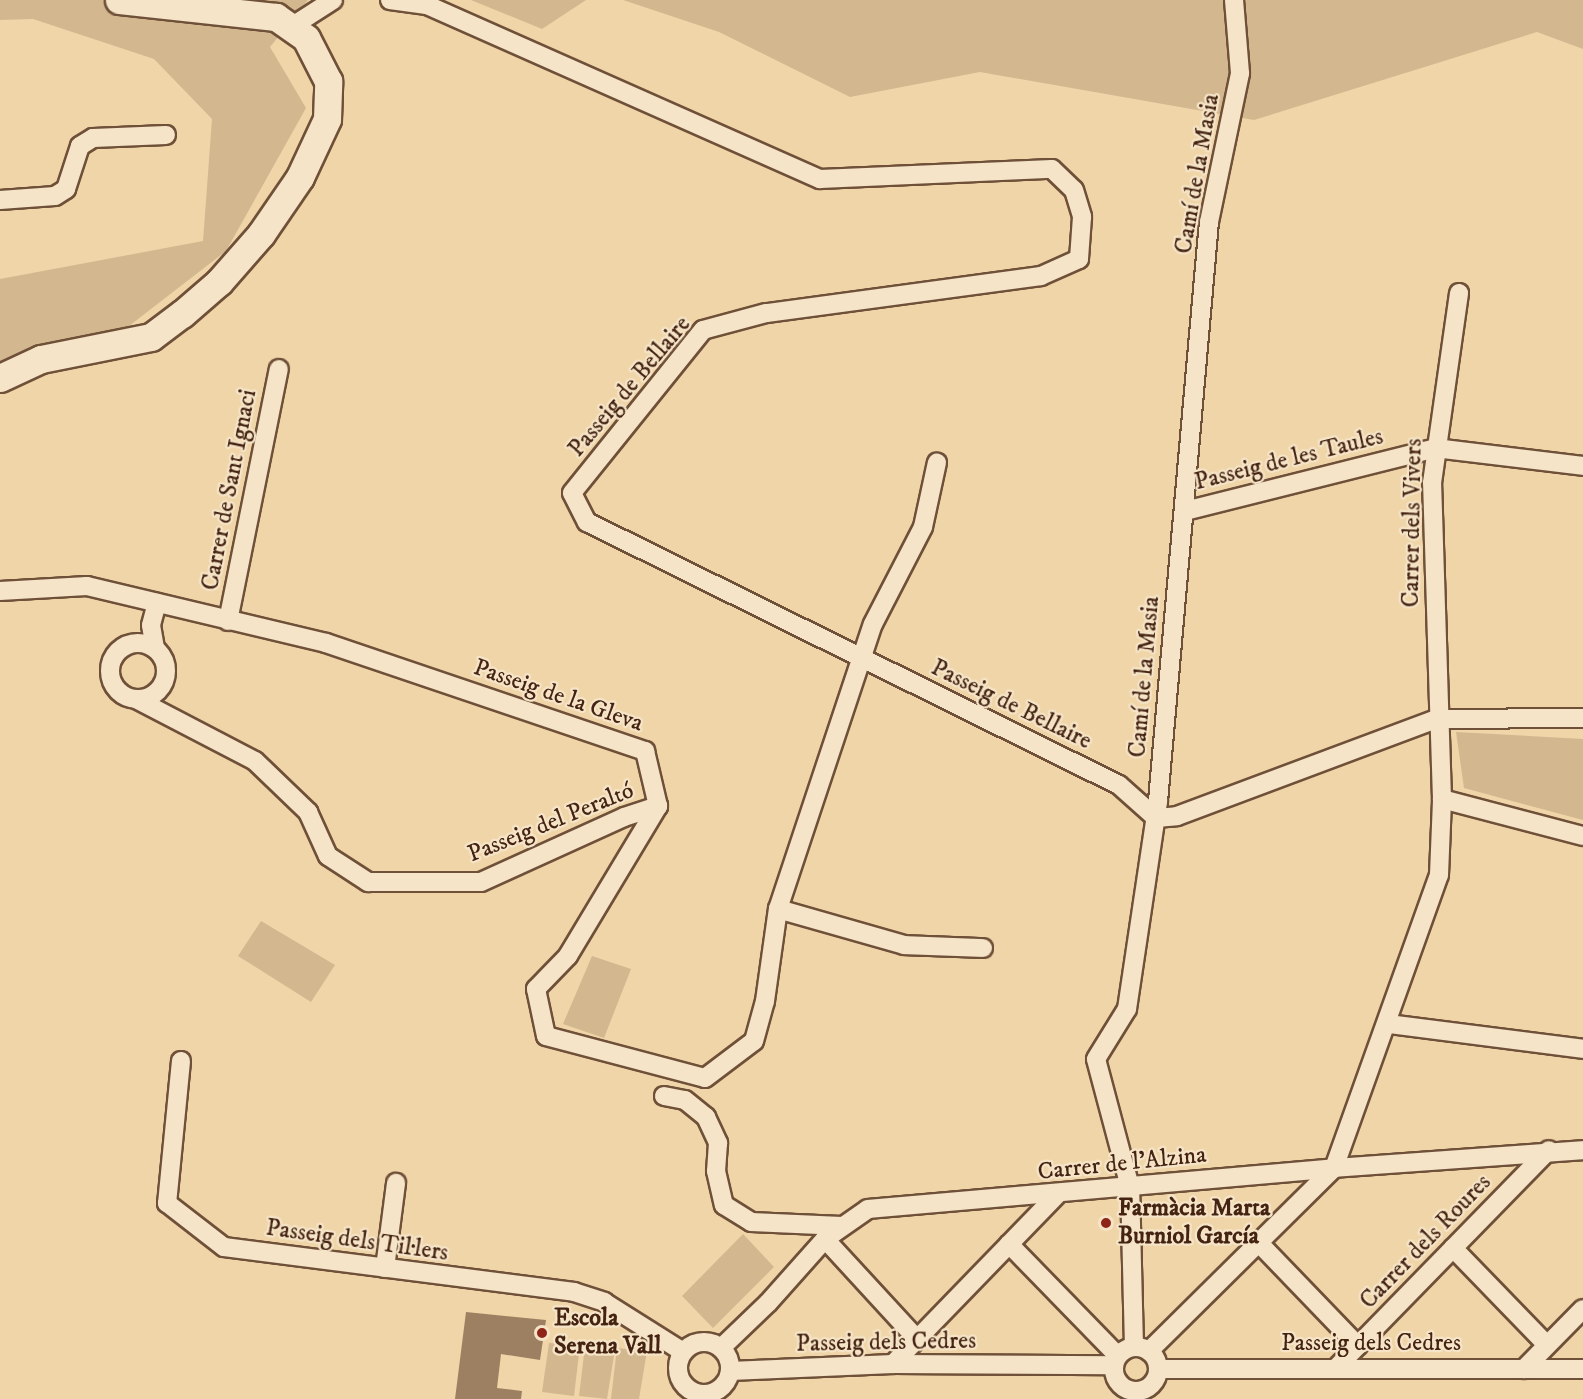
<!DOCTYPE html>
<meta charset="utf-8">
<style>
body{margin:0}
#map{position:relative;width:1583px;height:1399px;overflow:hidden;background:#f0d5a9;font-family:"IM FELL DW Pica",serif}
div>[style]{position:absolute}
[style*='--x']{left:calc(var(--x)*1px);top:calc(var(--y)*1px);width:calc(var(--w)*1px);rotate:calc(var(--a)*1deg)}
.green>*{inset:0;background:#d3b78f}
.building>*{inset:0;background:#9d8061}
.roads{filter:drop-shadow(2px 0 #6f5038) drop-shadow(-2px 0 #6f5038) drop-shadow(0 2px #6f5038) drop-shadow(0 -2px #6f5038)}
.street>*{height:18px;margin:-9px;padding:0 9px;transform-origin:9px;border-radius:9px;background:#f5e4c7}
.street>.ring{margin:-9px;padding:0;box-sizing:content-box;background:none;border:18px solid #f5e4c7;border-radius:50%}
.secondary>*{height:27px;margin:-13.5px;padding:0 13.5px;transform-origin:13.5px;border-radius:13.5px;background:#f5e4c7}
.dots>*{width:16px;height:16px;translate:-50% -50%;box-sizing:border-box;border:3px solid #f5e4c7;border-radius:50%}
span{translate:-50% -50%;white-space:nowrap;text-align:center;line-height:1.15;-webkit-text-stroke:4.5px #f5e4c7;paint-order:stroke}
.street-label{font-size:24px;color:#442312}
.poi-label{font-size:24px;color:#442312;font-weight:700}
.left{translate:0 -50%;text-align:left}
</style>
<div id="map">
<div class="green">
<div style="clip-path:polygon(0 0,308px 0,270px 47px,306px 108px,226px 251px,129px 326px,0 364px,0 279px,203px 241px,212px 119px,154px 59px,33px 19px,0 20px)"></div>
<div style="clip-path:polygon(471px 0,586px 0,542px 29px)"></div>
<div style="clip-path:polygon(623px 0,1583px 0,1583px 49px,1537px 32px,1254px 120px,980px 72px,850px 97px,719px 32px)"></div>
<div style="clip-path:polygon(1456px 732px,1583px 739px,1583px 820px,1464px 788px)"></div>
<div style="clip-path:polygon(261px 921px,335px 965px,311px 1002px,238px 956px)"></div>
<div style="clip-path:polygon(592px 956px,631px 969px,604px 1038px,563px 1024px)"></div>
<div style="clip-path:polygon(743px 1234px,774px 1267px,713px 1328px,682px 1296px)"></div>
<div style="clip-path:polygon(549px 1343px,580px 1345px,574px 1396px,542px 1392px)"></div>
<div style="clip-path:polygon(585px 1346px,615px 1349px,607px 1399px,579px 1396px)"></div>
<div style="clip-path:polygon(617px 1348px,647px 1351px,639px 1399px,611px 1399px)"></div>
</div>
<div class="building">
<div style="clip-path:polygon(466px 1312px,546px 1320px,540px 1360px,501px 1354px,497px 1388px,522px 1391px,521px 1399px,455px 1399px)"></div>
</div>
<div class="roads">
<div class="street">
<div style="--x:390;--y:0;--w:37;--a:8"></div>
<div style="--x:427;--y:5;--w:430;--a:23.9"></div>
<div style="--x:820;--y:179;--w:232;--a:-2.5"></div>
<div style="--x:1052;--y:169;--w:30;--a:44"></div>
<div style="--x:1074;--y:190;--w:28;--a:73"></div>
<div style="--x:1082;--y:217;--w:42;--a:94.1"></div>
<div style="--x:1079;--y:259;--w:42;--a:155.9"></div>
<div style="--x:1041;--y:276;--w:277;--a:172.3"></div>
<div style="--x:766;--y:313;--w:65;--a:164.9"></div>
<div style="--x:703;--y:330;--w:209;--a:128.8"></div>
<div style="--x:572;--y:493;--w:33;--a:63"></div>
<div style="--x:587;--y:522;--w:593;--a:26.31"></div>
<div style="--x:1119;--y:785;--w:50;--a:41.7"></div>
<div style="--x:1156;--y:818;--w:21;--a:-5"></div>
<div style="--x:1177;--y:816;--w:278;--a:-20.5"></div>
<div style="--x:1437;--y:719;--w:146;--a:-0.4"></div>
<div style="--x:291;--y:27;--w:50;--a:-32.7"></div>
<div style="--x:0;--y:200;--w:55;--a:-4.2"></div>
<div style="--x:55;--y:196;--w:13;--a:-32"></div>
<div style="--x:66;--y:189;--w:45;--a:-72"></div>
<div style="--x:80;--y:146;--w:15;--a:-32"></div>
<div style="--x:93;--y:138;--w:73;--a:-2.4"></div>
<div style="--x:1185;--y:511;--w:258;--a:-14.1"></div>
<div style="--x:1435;--y:448;--w:149;--a:6.9"></div>
<div style="--x:0;--y:591;--w:87;--a:-3.3"></div>
<div style="--x:87;--y:586;--w:246;--a:13.4"></div>
<div style="--x:326;--y:643;--w:337;--a:18.7"></div>
<div style="--x:645;--y:751;--w:57;--a:76.7"></div>
<div style="--x:658;--y:806;--w:175;--a:121"></div>
<div style="--x:568;--y:956;--w:46;--a:134.1"></div>
<div style="--x:536;--y:989;--w:48;--a:78"></div>
<div style="--x:546;--y:1036;--w:164;--a:14.8"></div>
<div style="--x:705;--y:1078;--w:61;--a:-37.1"></div>
<div style="--x:754;--y:1041;--w:41;--a:-74.6"></div>
<div style="--x:765;--y:1001;--w:93;--a:-82"></div>
<div style="--x:778;--y:909;--w:300;--a:-71.6"></div>
<div style="--x:873;--y:624;--w:109;--a:-62.7"></div>
<div style="--x:923;--y:527;--w:66;--a:-77.8"></div>
<div style="--x:228;--y:621;--w:257;--a:-78.6"></div>
<div class="ring" style="left:110px;top:643px;width:38px;height:38px"></div>
<div style="--x:155;--y:648;--w:23;--a:-100"></div>
<div style="--x:151;--y:625;--w:23;--a:-75"></div>
<div style="--x:136;--y:699;--w:134;--a:27.5"></div>
<div style="--x:255;--y:761;--w:74;--a:43.9"></div>
<div style="--x:308;--y:812;--w:48;--a:65.6"></div>
<div style="--x:328;--y:856;--w:48;--a:33"></div>
<div style="--x:368;--y:882;--w:113;--a:0"></div>
<div style="--x:481;--y:882;--w:157;--a:-24.4"></div>
<div style="--x:624;--y:817;--w:36;--a:-18"></div>
<div style="--x:1442;--y:799;--w:146;--a:14.7"></div>
<div style="--x:778;--y:909;--w:131;--a:15.9"></div>
<div style="--x:904;--y:945;--w:79;--a:2.2"></div>
<div style="--x:1389;--y:1024;--w:196;--a:7.3"></div>
<div style="--x:181;--y:1061;--w:143;--a:95.6"></div>
<div style="--x:167;--y:1203;--w:72;--a:37.7"></div>
<div style="--x:224;--y:1247;--w:353;--a:7.3"></div>
<div style="--x:574;--y:1292;--w:32;--a:18"></div>
<div style="--x:604;--y:1302;--w:93;--a:32.3"></div>
<div style="--x:664;--y:1096;--w:21;--a:11"></div>
<div style="--x:685;--y:1100;--w:27;--a:39"></div>
<div style="--x:706;--y:1117;--w:29;--a:65"></div>
<div style="--x:718;--y:1143;--w:28;--a:94"></div>
<div style="--x:716;--y:1171;--w:35;--a:77"></div>
<div style="--x:724;--y:1205;--w:32;--a:32"></div>
<div style="--x:751;--y:1222;--w:91;--a:2.5"></div>
<div style="--x:825;--y:1239;--w:136;--a:47.4"></div>
<div style="--x:1258;--y:1242;--w:144;--a:46.1"></div>
<div style="--x:1009;--y:1244;--w:156;--a:45.8"></div>
<div style="--x:1453;--y:1248;--w:135;--a:45.9"></div>
<div style="--x:385;--y:1268;--w:86;--a:-82.6"></div>
<div class="ring" style="left:678px;top:1342px;width:34px;height:34px"></div>
<div class="ring" style="left:1114px;top:1347px;width:26px;height:26px"></div>
<div style="--x:1134;--y:1347;--w:160;--a:-91.4"></div>
<div style="--x:1130;--y:1187;--w:132;--a:-104.9"></div>
<div style="--x:1096;--y:1059;--w:59;--a:-58.2"></div>
<div style="--x:1127;--y:1009;--w:210;--a:-81.5"></div>
<div style="--x:1158;--y:801;--w:581;--a:-84.97"></div>
<div style="--x:1209;--y:222;--w:152;--a:-78.2"></div>
<div style="--x:1240;--y:73;--w:73;--a:-94.7"></div>
<div style="--x:721;--y:1348;--w:65;--a:-43.8"></div>
<div style="--x:768;--y:1303;--w:86;--a:-48.3"></div>
<div style="--x:825;--y:1239;--w:52;--a:-34.9"></div>
<div style="--x:868;--y:1209;--w:468;--a:-5"></div>
<div style="--x:1334;--y:1168;--w:250;--a:-4.1"></div>
<div style="--x:1149;--y:1351;--w:260;--a:-44.7"></div>
<div style="--x:1334;--y:1168;--w:311;--a:-70.3"></div>
<div style="--x:1439;--y:875;--w:76;--a:-87.7"></div>
<div style="--x:1442;--y:799;--w:316;--a:-91.8"></div>
<div style="--x:1432;--y:483;--w:192;--a:-81.9"></div>
<div style="--x:893;--y:1364;--w:235;--a:-45.9"></div>
<div style="--x:1337;--y:1367;--w:303;--a:-45.7"></div>
<div style="--x:1158;--y:1369;--w:425;--a:0"></div>
<div style="--x:1524;--y:1369;--w:84;--a:-45.5"></div>
<div style="--x:730;--y:1371;--w:163;--a:-2.5"></div>
<div style="--x:893;--y:1364;--w:221;--a:0.3"></div>
</div>
<div class="secondary">
<div style="--x:0;--y:378;--w:45;--a:-24.9"></div>
<div style="--x:41;--y:359;--w:112;--a:-11.3"></div>
<div style="--x:151;--y:337;--w:39;--a:-37"></div>
<div style="--x:182;--y:314;--w:49;--a:-40.9"></div>
<div style="--x:219;--y:282;--w:64;--a:-48.8"></div>
<div style="--x:261;--y:234;--w:69;--a:-55.6"></div>
<div style="--x:300;--y:177;--w:64;--a:-65"></div>
<div style="--x:327;--y:119;--w:38;--a:-88"></div>
<div style="--x:328;--y:81;--w:48;--a:-117.1"></div>
<div style="--x:306;--y:38;--w:37;--a:-145"></div>
<div style="--x:276;--y:17;--w:158;--a:-173.8"></div>
</div>
</div>
<div class="dots">
<div style="left:1106px;top:1223px;background:#8f2418"></div>
<div style="left:542px;top:1333px;background:#8f2418"></div>
</div>
<div class="street-label">
<span style="left:1198px;top:174px;rotate:-80deg">Camí de la Masia</span>
<span style="left:630px;top:387px;rotate:-50deg">Passeig de Bellaire</span>
<span style="left:1289px;top:460px;rotate:-14deg">Passeig de les Taules</span>
<span style="left:230px;top:490px;rotate:-79deg">Carrer de Sant Ignaci</span>
<span style="left:1413px;top:523px;rotate:-89deg">Carrer dels Vivers</span>
<span style="left:1145px;top:677px;rotate:-85deg">Camí de la Masia</span>
<span style="left:558px;top:696px;rotate:19deg">Passeig de la Gleva</span>
<span style="left:1011px;top:705px;rotate:26deg">Passeig de Bellaire</span>
<span style="left:551px;top:823px;rotate:-22deg">Passeig del Peraltó</span>
<span style="left:1122px;top:1164px;rotate:-6deg">Carrer de l'Alzina</span>
<span style="left:357px;top:1241px;rotate:8deg">Passeig dels Til·lers</span>
<span style="left:1426px;top:1242px;rotate:-46deg">Carrer dels Roures</span>
<span style="left:886px;top:1343px;rotate:-1deg">Passeig dels Cedres</span>
<span style="left:1371px;top:1344px">Passeig dels Cedres</span>
</div>
<div class="poi-label">
<span class="left" style="left:1118px;top:1223px">Farmàcia Marta<br>Burniol García</span>
<span class="left" style="left:554px;top:1333px">Escola<br>Serena Vall</span>
</div>
</div>
